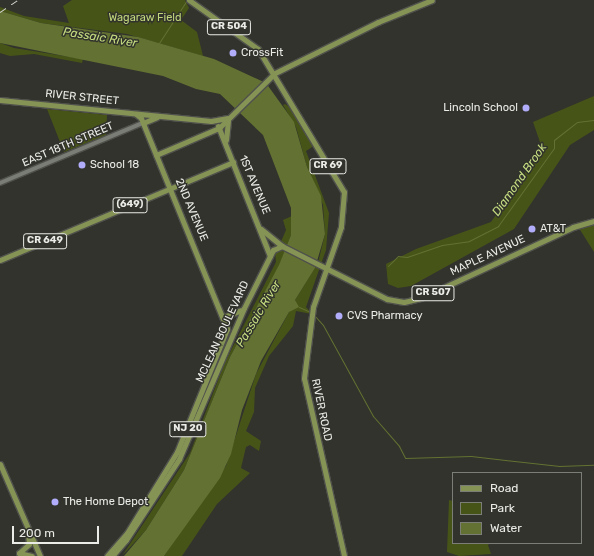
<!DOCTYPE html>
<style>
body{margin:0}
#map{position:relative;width:594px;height:556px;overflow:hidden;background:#31332c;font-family:Rubik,sans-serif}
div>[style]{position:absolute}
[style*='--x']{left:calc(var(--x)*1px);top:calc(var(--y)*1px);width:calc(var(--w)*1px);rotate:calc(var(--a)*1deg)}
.green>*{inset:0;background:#475418}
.water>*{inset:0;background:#637232}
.stream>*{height:1px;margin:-0.5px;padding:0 0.5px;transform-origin:0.5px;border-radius:0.5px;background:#637232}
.roads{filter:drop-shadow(1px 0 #50514c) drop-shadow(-1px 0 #50514c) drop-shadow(0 1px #50514c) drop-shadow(0 -1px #50514c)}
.minor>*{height:4px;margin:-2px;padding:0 2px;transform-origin:2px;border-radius:2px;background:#7a7d75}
.major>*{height:5px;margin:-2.5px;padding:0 2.5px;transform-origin:2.5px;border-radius:2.5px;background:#859455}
.rail>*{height:1px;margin-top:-0.5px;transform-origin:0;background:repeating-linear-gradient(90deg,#d5d6d2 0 7px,transparent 0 14px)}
.dots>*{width:11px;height:11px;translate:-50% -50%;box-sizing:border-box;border:2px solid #31332c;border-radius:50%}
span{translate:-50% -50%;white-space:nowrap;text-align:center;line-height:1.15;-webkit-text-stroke:3px #31332c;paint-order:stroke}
.shield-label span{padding:1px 3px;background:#31332c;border:1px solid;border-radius:3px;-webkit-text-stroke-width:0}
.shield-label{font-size:10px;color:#ebece8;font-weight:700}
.park-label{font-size:11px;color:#c0d77b}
.poi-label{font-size:11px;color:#ebece8}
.left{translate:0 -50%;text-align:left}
.right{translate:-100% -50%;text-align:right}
.street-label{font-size:11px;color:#ebece8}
.water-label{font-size:12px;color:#c6de81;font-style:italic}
.legend{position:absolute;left:452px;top:472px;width:130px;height:72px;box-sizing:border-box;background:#31332c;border:1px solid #7b7d77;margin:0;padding:5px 7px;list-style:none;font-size:12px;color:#ebece8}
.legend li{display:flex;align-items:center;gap:8px;height:20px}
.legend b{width:20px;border:1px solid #7b7d77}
.scale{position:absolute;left:12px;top:526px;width:87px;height:18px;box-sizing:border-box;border:2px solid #ebece8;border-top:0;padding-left:5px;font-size:12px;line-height:14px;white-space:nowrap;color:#ebece8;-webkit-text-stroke:3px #31332c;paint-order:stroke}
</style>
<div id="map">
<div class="green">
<div style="clip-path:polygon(72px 0,185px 0,189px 8px,181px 20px,197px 32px,203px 56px,127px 34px,41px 23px,0 11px,0 7px,24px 16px,69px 23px,63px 6px)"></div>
<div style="clip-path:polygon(0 43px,14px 48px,83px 59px,82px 63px,34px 54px,10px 56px,0 53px)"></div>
<div style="clip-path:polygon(594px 96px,594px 130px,570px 145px,514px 229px,411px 286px,398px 288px,388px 284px,386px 264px,416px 249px,491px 222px,542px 148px,533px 122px)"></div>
<div style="clip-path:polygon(285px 104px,296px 111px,315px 145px,306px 151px,329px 213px,326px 250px,306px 307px,312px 314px,296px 311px,293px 326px,269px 356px,255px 388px,254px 412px,246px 431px,261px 441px,259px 451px,250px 445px,246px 447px,241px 468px,250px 473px,217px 504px,182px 556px,164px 556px,226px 466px,256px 374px,289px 312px,296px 306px,295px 300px,318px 263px,325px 234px,323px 205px,307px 167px,296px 127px,283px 105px)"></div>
<div style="clip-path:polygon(47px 109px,107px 115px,106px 135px,64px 152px)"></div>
<div style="clip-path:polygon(292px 216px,291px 235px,279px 266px,230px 357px,184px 470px,146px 530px,122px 556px,190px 453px,225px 362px,276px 262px,274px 242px,280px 244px,286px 230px,283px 220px)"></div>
<div style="clip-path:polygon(594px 221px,594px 252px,577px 225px)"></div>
<div style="clip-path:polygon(449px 500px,453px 501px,453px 543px,490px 543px,488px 545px,491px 554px,459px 556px,447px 552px)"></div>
</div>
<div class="water">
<div style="clip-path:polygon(0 11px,41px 23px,138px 37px,214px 59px,266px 83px,294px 122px,307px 167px,321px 196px,325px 234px,315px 268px,295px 300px,299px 307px,289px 312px,261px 361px,242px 410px,231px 454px,220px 478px,164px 556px,124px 556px,146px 530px,184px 470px,230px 357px,279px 265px,291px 235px,291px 208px,263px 135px,220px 94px,196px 89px,163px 76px,0 43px)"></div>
</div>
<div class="stream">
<div style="--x:159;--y:43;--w:51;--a:-56.9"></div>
<div style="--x:388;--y:266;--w:14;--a:-45"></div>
<div style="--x:398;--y:256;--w:9;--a:6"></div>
<div style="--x:407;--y:257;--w:37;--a:-19"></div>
<div style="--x:442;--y:245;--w:27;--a:-8"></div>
<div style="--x:469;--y:241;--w:33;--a:-27"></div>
<div style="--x:498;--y:226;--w:96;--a:-54.3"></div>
<div style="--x:554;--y:148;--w:8;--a:-90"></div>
<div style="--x:554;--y:140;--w:29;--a:-38"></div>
<div style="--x:577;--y:122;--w:17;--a:-7"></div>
<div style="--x:299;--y:307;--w:12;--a:24"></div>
<div style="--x:314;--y:315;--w:13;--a:48"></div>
<div style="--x:323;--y:325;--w:104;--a:61.2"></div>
<div style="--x:373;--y:416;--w:40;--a:49"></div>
<div style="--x:399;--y:446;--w:13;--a:63"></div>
<div style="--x:405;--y:458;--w:66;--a:-1.7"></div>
<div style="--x:471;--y:456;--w:89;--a:6.5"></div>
<div style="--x:559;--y:466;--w:35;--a:-2"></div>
</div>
<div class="roads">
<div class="minor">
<div style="--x:0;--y:183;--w:155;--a:-22.8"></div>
</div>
<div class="major">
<div style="--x:189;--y:0;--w:85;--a:35.4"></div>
<div style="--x:258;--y:49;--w:167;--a:59"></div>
<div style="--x:344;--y:192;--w:35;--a:95"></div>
<div style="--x:341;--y:227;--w:85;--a:109.3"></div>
<div style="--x:313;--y:307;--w:72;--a:97.2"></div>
<div style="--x:304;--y:378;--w:182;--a:77.3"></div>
<div style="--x:0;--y:100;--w:212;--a:5.7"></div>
<div style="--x:211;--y:121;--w:17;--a:-10"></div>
<div style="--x:143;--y:123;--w:15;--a:-23"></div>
<div style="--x:218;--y:126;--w:140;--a:68.2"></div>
<div style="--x:226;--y:140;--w:19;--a:-84"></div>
<div style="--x:156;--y:155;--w:69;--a:-23.2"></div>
<div style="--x:219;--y:128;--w:78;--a:-44.5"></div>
<div style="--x:275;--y:73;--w:115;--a:-26.3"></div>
<div style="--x:378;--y:22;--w:58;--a:-22.2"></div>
<div style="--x:261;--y:229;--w:27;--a:39"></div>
<div style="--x:282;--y:246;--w:118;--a:26.8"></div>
<div style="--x:387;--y:299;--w:17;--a:10"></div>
<div style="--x:404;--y:302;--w:17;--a:-13"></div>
<div style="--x:421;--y:298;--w:168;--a:-25"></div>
<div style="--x:573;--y:227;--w:22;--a:-16"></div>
<div style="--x:0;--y:260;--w:253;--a:-22.8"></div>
<div style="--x:224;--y:317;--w:18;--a:-22"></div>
<div style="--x:0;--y:464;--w:100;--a:66.5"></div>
<div style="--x:19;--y:553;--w:13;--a:-42"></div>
<div style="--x:29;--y:544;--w:11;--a:-95"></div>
<div style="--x:19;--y:553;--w:13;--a:13"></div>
<div style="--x:107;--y:556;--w:30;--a:-49"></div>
<div style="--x:127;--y:533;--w:95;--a:-58.3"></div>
<div style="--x:177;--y:452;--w:133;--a:-67.9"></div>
<div style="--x:227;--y:329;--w:228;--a:-112.2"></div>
<div style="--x:141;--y:118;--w:6;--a:-141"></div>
<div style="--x:112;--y:556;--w:21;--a:-49"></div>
<div style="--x:126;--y:540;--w:97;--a:-56.8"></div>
<div style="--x:179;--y:459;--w:164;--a:-66.7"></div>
<div style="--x:244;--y:308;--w:65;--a:-63.4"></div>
<div style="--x:273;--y:250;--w:10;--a:-24"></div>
</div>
</div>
<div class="rail">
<div style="--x:0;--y:12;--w:22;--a:-34"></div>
</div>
<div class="dots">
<div style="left:233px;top:53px;background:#b1adfa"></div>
<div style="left:526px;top:108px;background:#b1adfa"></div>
<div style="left:82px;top:165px;background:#b1adfa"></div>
<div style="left:532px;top:229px;background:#b1adfa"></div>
<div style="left:339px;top:316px;background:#b1adfa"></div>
<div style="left:55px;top:502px;background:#b1adfa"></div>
</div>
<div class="shield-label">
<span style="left:229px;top:27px">CR 504</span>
<span style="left:328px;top:166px">CR 69</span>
<span style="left:130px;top:205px">(649)</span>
<span style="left:45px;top:241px">CR 649</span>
<span style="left:433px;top:293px">CR 507</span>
<span style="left:188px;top:429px">NJ 20</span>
</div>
<div class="park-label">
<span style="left:145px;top:18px">Wagaraw Field</span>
</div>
<div class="poi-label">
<span class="left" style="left:241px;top:53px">CrossFit</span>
<span class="right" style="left:518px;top:108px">Lincoln School</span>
<span class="left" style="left:90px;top:165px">School 18</span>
<span class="left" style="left:540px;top:229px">AT&amp;T</span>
<span class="left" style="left:347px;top:316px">CVS Pharmacy</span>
<span class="left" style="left:63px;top:502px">The Home Depot</span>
</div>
<div class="street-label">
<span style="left:82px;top:98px;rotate:6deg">RIVER STREET</span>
<span style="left:68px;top:145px;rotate:-23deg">EAST 18TH STREET</span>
<span style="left:254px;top:185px;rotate:67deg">1ST AVENUE</span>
<span style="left:191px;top:210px;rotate:67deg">2ND AVENUE</span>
<span style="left:488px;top:256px;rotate:-25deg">MAPLE AVENUE</span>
<span style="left:223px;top:332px;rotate:-65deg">MCLEAN BOULEVARD</span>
<span style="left:321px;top:410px;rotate:78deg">RIVER ROAD</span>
</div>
<div class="water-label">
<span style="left:100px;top:38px;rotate:9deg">Passaic River</span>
<span style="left:520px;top:180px;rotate:-55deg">Diamond Brook</span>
<span style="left:259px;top:314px;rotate:-59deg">Passaic River</span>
</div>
<ul class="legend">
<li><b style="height:5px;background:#859455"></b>Road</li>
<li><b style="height:11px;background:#475418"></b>Park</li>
<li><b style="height:11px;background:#637232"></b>Water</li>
</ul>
<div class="scale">200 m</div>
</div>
